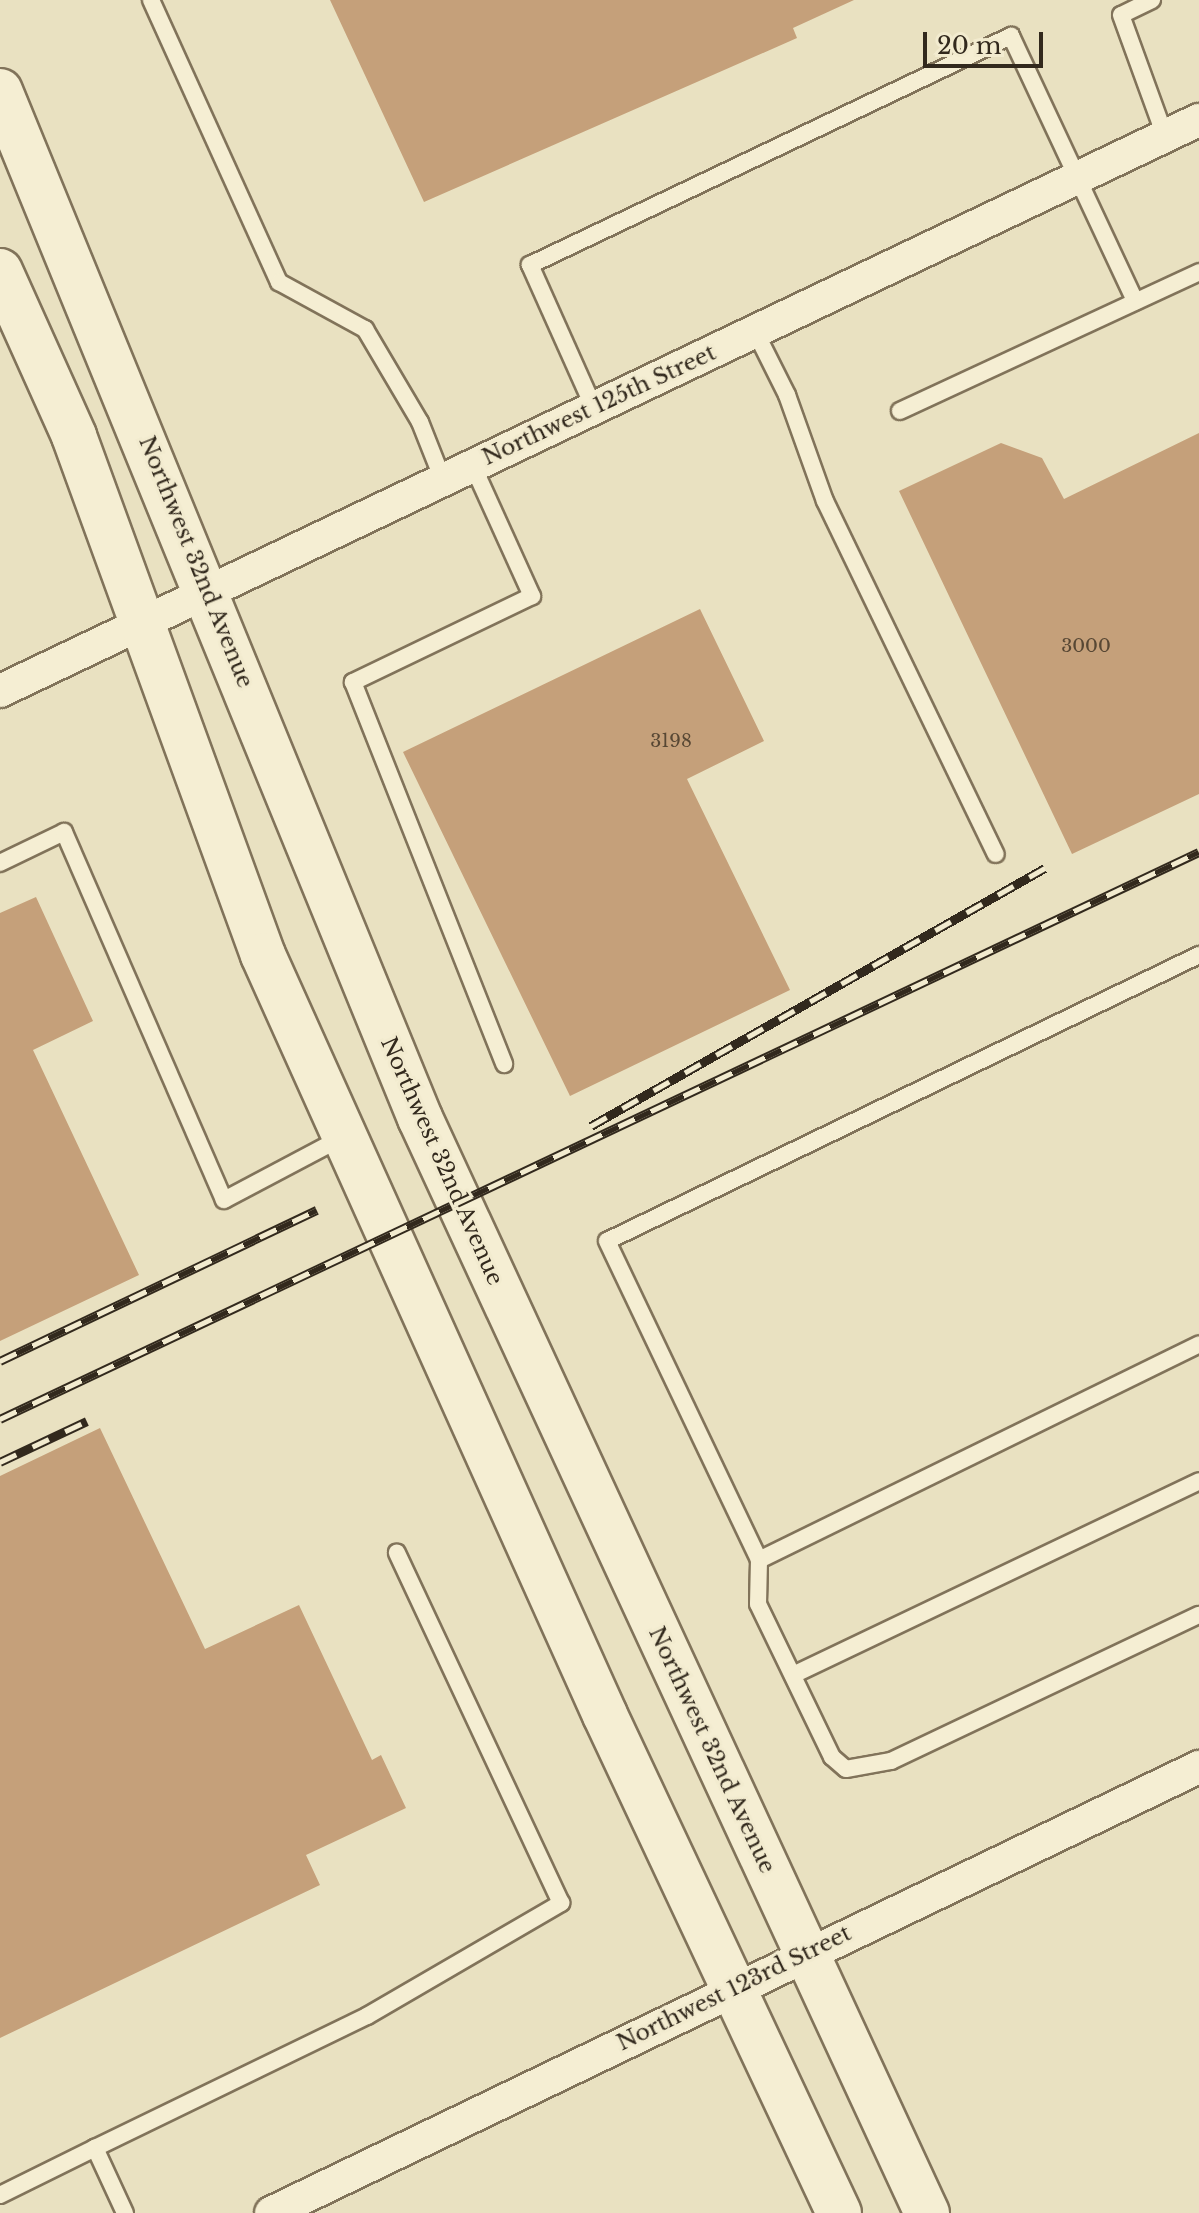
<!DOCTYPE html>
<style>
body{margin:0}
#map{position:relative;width:1199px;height:2213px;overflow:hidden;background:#e9e1c1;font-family:"Libre Baskerville",serif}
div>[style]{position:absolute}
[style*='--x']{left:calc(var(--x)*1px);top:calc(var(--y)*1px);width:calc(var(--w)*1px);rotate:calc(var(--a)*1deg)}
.building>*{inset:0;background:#c5a07a}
.roads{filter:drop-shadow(2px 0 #81735a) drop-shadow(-2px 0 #81735a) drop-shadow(0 2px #81735a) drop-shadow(0 -2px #81735a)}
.lane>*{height:16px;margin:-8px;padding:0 8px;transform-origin:8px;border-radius:8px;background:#f5eed3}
.street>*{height:32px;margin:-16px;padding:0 16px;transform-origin:16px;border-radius:16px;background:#f5eed3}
.secondary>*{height:44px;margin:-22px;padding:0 22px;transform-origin:22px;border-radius:22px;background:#f5eed3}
.rail>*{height:9px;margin-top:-4.5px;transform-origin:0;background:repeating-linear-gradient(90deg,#f2ebcf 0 18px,#32291d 0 36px);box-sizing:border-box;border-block:2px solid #32291d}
span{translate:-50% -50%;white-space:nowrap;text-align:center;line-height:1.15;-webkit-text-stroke:6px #f2ebcf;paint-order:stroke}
.number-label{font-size:18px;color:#574734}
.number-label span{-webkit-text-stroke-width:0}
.street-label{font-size:22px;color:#32291d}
.scale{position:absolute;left:923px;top:32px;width:120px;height:36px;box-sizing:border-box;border:4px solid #32291d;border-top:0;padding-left:10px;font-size:24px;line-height:28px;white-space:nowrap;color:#32291d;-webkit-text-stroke:6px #f2ebcf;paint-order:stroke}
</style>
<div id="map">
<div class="building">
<div style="clip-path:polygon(330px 0,854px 0,793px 28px,797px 38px,424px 202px)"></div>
<div style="clip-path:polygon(1199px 433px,1199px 794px,1072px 854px,899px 491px,1001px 443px,1042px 458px,1064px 499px)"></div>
<div style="clip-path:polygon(700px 609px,764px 741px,687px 779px,790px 990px,570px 1096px,403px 752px)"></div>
<div style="clip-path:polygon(36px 897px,93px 1021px,33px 1050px,139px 1275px,0 1341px,0 913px)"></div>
<div style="clip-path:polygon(100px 1428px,205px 1649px,299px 1605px,372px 1760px,381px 1755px,406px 1808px,306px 1855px,320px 1885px,0 2038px,0 1476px)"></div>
</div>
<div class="roads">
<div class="lane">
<div style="--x:151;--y:0;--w:310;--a:65.6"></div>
<div style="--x:279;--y:282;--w:98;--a:28.7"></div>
<div style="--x:365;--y:329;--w:108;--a:59.4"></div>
<div style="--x:420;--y:422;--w:62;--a:68.4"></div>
<div style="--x:1152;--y:0;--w:34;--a:154"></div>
<div style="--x:1121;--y:15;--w:129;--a:70"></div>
<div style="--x:755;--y:331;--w:72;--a:63.4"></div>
<div style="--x:787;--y:395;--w:113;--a:70.3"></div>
<div style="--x:825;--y:501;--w:392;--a:64.2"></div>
<div style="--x:594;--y:408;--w:157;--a:-114.1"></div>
<div style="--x:530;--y:265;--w:533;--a:-25.46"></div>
<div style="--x:1011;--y:36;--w:293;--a:64.9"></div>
<div style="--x:900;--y:411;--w:330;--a:-24.9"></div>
<div style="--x:473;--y:466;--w:143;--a:65.6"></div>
<div style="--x:532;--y:596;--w:199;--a:154.3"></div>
<div style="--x:353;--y:682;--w:411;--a:68.4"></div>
<div style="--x:0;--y:863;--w:71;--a:-25.8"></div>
<div style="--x:64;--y:832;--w:401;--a:66.5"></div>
<div style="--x:224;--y:1200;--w:135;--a:-27.9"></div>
<div style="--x:1199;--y:955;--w:657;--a:154.21"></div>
<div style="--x:607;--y:1241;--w:353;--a:64.5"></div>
<div style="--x:759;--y:1560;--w:490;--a:-26.1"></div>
<div style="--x:759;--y:1560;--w:44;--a:91.3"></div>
<div style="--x:758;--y:1604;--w:170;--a:64.2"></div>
<div style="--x:832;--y:1757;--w:18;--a:41"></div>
<div style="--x:846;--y:1769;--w:46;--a:-10.1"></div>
<div style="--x:891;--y:1761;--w:341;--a:-25.4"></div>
<div style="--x:793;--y:1675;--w:450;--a:-25.5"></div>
<div style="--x:0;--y:2195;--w:106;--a:-26.3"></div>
<div style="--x:125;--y:2213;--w:72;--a:-114.8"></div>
<div style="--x:95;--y:2148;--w:302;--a:-25.9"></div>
<div style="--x:367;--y:2016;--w:225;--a:-30.2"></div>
<div style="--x:561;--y:1903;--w:387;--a:-115.1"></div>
</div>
<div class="street">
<div style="--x:0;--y:691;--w:1328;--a:-25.47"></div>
<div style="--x:271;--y:2213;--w:1030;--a:-25.67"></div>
</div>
<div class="secondary">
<div style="--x:0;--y:91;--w:1110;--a:67.76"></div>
<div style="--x:420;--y:1118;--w:1207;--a:65.16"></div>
<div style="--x:0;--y:271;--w:181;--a:65.8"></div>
<div style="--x:74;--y:436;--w:552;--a:69.99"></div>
<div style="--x:263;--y:955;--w:833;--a:65.77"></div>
<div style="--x:605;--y:1715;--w:550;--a:64.83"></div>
</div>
</div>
<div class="rail">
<div style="--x:591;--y:1126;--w:522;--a:-29.61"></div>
<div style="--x:0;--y:1361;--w:351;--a:-25.5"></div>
<div style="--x:0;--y:1419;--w:1326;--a:-25.31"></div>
<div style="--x:0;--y:1462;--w:96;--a:-25.2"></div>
</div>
<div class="number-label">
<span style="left:1086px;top:646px">3000</span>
<span style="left:671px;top:741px">3198</span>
</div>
<div class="street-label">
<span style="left:599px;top:405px;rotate:-25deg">Northwest 125th Street</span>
<span style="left:196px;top:562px;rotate:68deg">Northwest 32nd Avenue</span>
<span style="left:442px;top:1161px;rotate:66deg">Northwest 32nd Avenue</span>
<span style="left:712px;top:1750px;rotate:65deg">Northwest 32nd Avenue</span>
<span style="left:734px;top:1988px;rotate:-26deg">Northwest 123rd Street</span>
</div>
<div class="scale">20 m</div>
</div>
